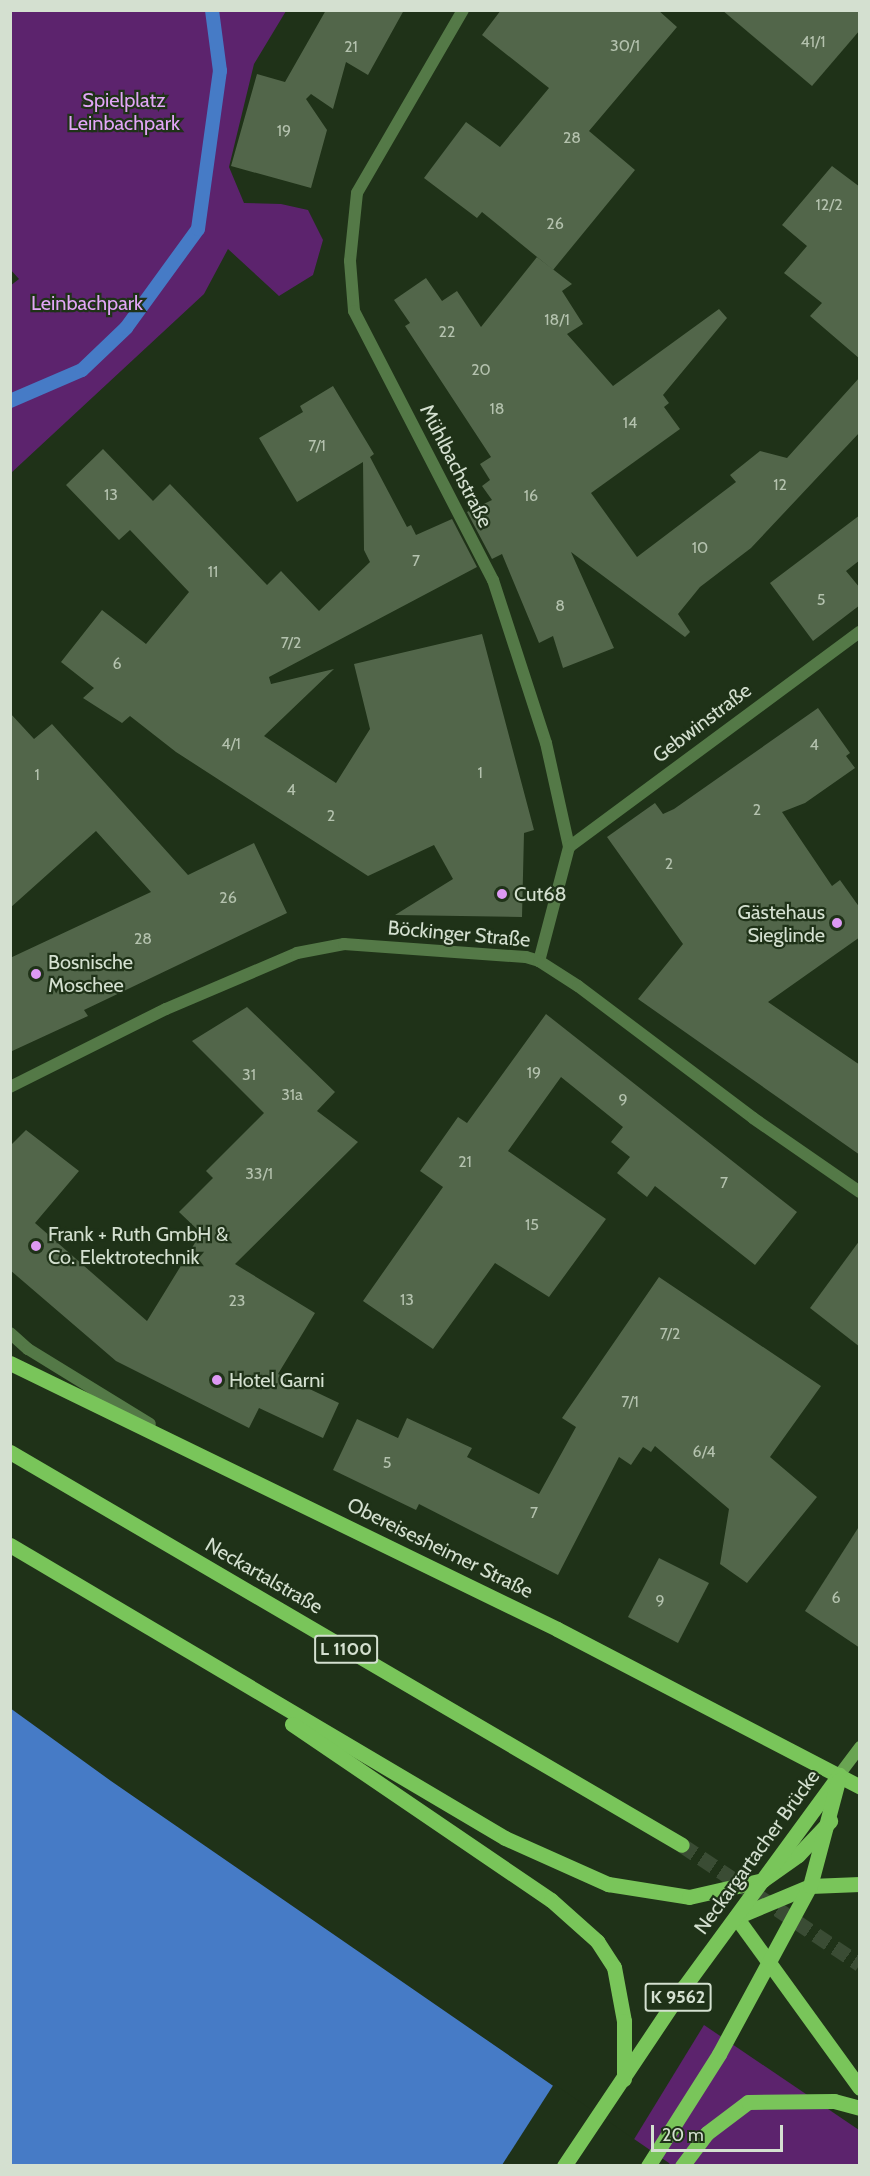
<!DOCTYPE html>
<meta charset="utf-8">
<style>
body{margin:0}
#map{position:relative;width:870px;height:2176px;overflow:hidden;background:#1f3218;font-family:Cabin,sans-serif}
div>[style]{position:absolute}
[style*='--x']{left:calc(var(--x)*1px);top:calc(var(--y)*1px);width:calc(var(--w)*1px);rotate:calc(var(--a)*1deg)}
.green>*{inset:0;background:#5c236d}
.water>*{inset:0;background:#467bc6}
.pier>*{inset:0;background:#1f3218}
.stream>*{height:14px;margin:-7px;padding:0 7px;transform-origin:7px;border-radius:7px;background:#467bc6}
.building>*{inset:0;background:#52664a}
.primary-tunnel>*{height:15px;margin-top:-7.5px;transform-origin:0;background:repeating-linear-gradient(90deg,#3a4c34 0 15px,transparent 0 23px)}
.street>*{height:12px;margin:-6px;padding:0 6px;transform-origin:6px;border-radius:6px;background:#547947}
.secondary>*{height:12px;margin:-6px;padding:0 6px;transform-origin:6px;border-radius:6px;background:#69a452}
.primary>*{height:15px;margin:-7.5px;padding:0 7.5px;transform-origin:7.5px;border-radius:7.5px;background:#79c55a}
.dots>*{width:16px;height:16px;translate:-50% -50%;box-sizing:border-box;border:3px solid #1f3218;border-radius:50%}
span{translate:-50% -50%;white-space:nowrap;text-align:center;line-height:1.15;-webkit-text-stroke:4.5px #1f3218;paint-order:stroke}
.number-label{font-size:16px;color:#b4c2ae}
.number-label span{-webkit-text-stroke-width:0}
.shield-label span{padding:2px 4px;background:#1f3218;border:2px solid;border-radius:4px;-webkit-text-stroke-width:0}
.shield-label{font-size:18px;color:#d4e0d0;font-weight:700}
.park-label{font-size:20px;color:#e2a6f6}
.street-label{font-size:20px;color:#d4e0d0}
.poi-label{font-size:20px;color:#d4e0d0}
.left{translate:0 -50%;text-align:left}
.right{translate:-100% -50%;text-align:right}
.frame{position:absolute;inset:0;border:12px solid #d4e0d0;pointer-events:none}
.scale{position:absolute;left:651px;top:2125px;width:132px;height:27px;box-sizing:border-box;border:3px solid #d4e0d0;border-top:0;padding-left:8px;font-size:18px;line-height:21px;white-space:nowrap;color:#d4e0d0;-webkit-text-stroke:4px #1f3218;paint-order:stroke}
</style>
<div id="map">
<div class="green">
<div style="clip-path:polygon(11px 10px,286px 11px,254px 64px,229px 167px,244px 203px,281px 204px,308px 210px,323px 240px,313px 275px,279px 296px,228px 249px,204px 294px,11px 473px,10px 286px,19px 279px,10px 269px)"></div>
<div style="clip-path:polygon(704px 2025px,859px 2130px,859px 2165px,668px 2165px,633px 2141px)"></div>
</div>
<div class="water">
<div style="clip-path:polygon(10px 1708px,111px 1781px,668px 2165px,11px 2165px)"></div>
</div>
<div class="pier">
<div style="clip-path:polygon(554px 2084px,669px 2163px,671px 2166px,502px 2165px)"></div>
</div>
<div class="stream">
<div style="--x:10;--y:401;--w:78;--a:-23.3"></div>
<div style="--x:82;--y:370;--w:61;--a:-43.7"></div>
<div style="--x:126;--y:328;--w:122;--a:-54"></div>
<div style="--x:198;--y:229;--w:160;--a:-82.1"></div>
<div style="--x:220;--y:71;--w:62;--a:-97.5"></div>
</div>
<div class="building">
<div style="clip-path:polygon(326px 10px,404px 10px,368px 75px,346px 62px,333px 109px,311px 94px,306px 99px,327px 130px,311px 188px,231px 166px,257px 74px,285px 82px)"></div>
<div style="clip-path:polygon(501px 10px,658px 10px,677px 27px,589px 131px,635px 170px,553px 270px,482px 212px,477px 218px,424px 178px,466px 122px,500px 147px,549px 88px,482px 35px)"></div>
<div style="clip-path:polygon(722px 10px,860px 10px,860px 30px,812px 86px)"></div>
<div style="clip-path:polygon(832px 166px,860px 187px,860px 359px,810px 316px,822px 303px,784px 273px,807px 246px,782px 225px)"></div>
<div style="clip-path:polygon(537px 257px,572px 284px,562px 291px,583px 324px,567px 334px,613px 386px,719px 309px,727px 318px,663px 395px,669px 403px,664px 407px,680px 429px,591px 493px,637px 557px,736px 482px,730px 475px,760px 451px,787px 458px,860px 377px,860px 432px,751px 548px,700px 587px,678px 614px,690px 632px,685px 637px,571px 552px,614px 648px,563px 668px,553px 636px,539px 643px,502px 554px,492px 559px,467px 512px,492px 500px,482px 486px,490px 480px,480px 464px,491px 457px,405px 326px,410px 323px,394px 300px,426px 278px,442px 301px,457px 291px,481px 327px)"></div>
<div style="clip-path:polygon(333px 386px,374px 454px,370px 457px,407px 527px,411px 525px,416px 535px,452px 519px,477px 567px,269px 677px,271px 684px,334px 669px,264px 736px,336px 783px,370px 729px,354px 664px,482px 634px,534px 830px,524px 833px,522px 917px,395px 915px,453px 879px,434px 845px,368px 876px,176px 752px,130px 716px,122px 723px,83px 698px,94px 688px,61px 662px,102px 610px,146px 644px,189px 592px,130px 530px,119px 540px,66px 485px,103px 449px,153px 501px,170px 484px,267px 585px,281px 571px,319px 611px,370px 562px,364px 550px,363px 462px,297px 502px,259px 438px,303px 412px,300px 406px)"></div>
<div style="clip-path:polygon(860px 515px,860px 560px,846px 571px,860px 588px,860px 605px,813px 641px,770px 583px)"></div>
<div style="clip-path:polygon(818px 708px,850px 753px,846px 756px,855px 768px,805px 803px,782px 812px,832px 886px,840px 880px,860px 908px,860px 937px,768px 1002px,860px 1065px,860px 1155px,638px 999px,683px 944px,607px 837px,655px 803px,663px 814px,674px 809px)"></div>
<div style="clip-path:polygon(10px 713px,34px 739px,52px 724px,188px 875px,254px 843px,287px 913px,84px 1010px,88px 1016px,10px 1052px,10px 958px,151px 892px,96px 831px,10px 908px)"></div>
<div style="clip-path:polygon(247px 1007px,335px 1092px,317px 1111px,358px 1142px,235px 1264px,315px 1313px,278px 1374px,339px 1403px,323px 1438px,259px 1408px,249px 1428px,116px 1361px,10px 1270px,10px 1146px,26px 1130px,79px 1171px,35px 1223px,147px 1321px,201px 1233px,179px 1212px,213px 1178px,206px 1171px,264px 1113px,192px 1041px)"></div>
<div style="clip-path:polygon(546px 1014px,797px 1212px,755px 1265px,655px 1186px,647px 1197px,617px 1173px,630px 1157px,611px 1142px,623px 1127px,561px 1077px,508px 1151px,606px 1219px,549px 1297px,495px 1263px,433px 1349px,363px 1301px,443px 1187px,420px 1171px,458px 1117px,467px 1123px)"></div>
<div style="clip-path:polygon(860px 1240px,860px 1347px,810px 1308px)"></div>
<div style="clip-path:polygon(659px 1277px,821px 1386px,770px 1457px,817px 1497px,747px 1583px,720px 1564px,729px 1509px,655px 1446px,651px 1452px,643px 1447px,631px 1465px,619px 1457px,558px 1575px,419px 1504px,416px 1510px,333px 1470px,357px 1419px,398px 1438px,407px 1418px,472px 1448px,467px 1457px,539px 1494px,576px 1427px,562px 1418px)"></div>
<div style="clip-path:polygon(860px 1525px,860px 1648px,805px 1611px)"></div>
<div style="clip-path:polygon(659px 1558px,709px 1583px,678px 1643px,628px 1617px)"></div>
</div>
<div class="primary-tunnel">
<div style="--x:682;--y:1845;--w:214;--a:33.8"></div>
</div>
<div class="street">
<div style="--x:463;--y:10;--w:211;--a:120.1"></div>
<div style="--x:357;--y:193;--w:68;--a:95.9"></div>
<div style="--x:350;--y:261;--w:50;--a:85.4"></div>
<div style="--x:354;--y:311;--w:303;--a:62.7"></div>
<div style="--x:493;--y:580;--w:171;--a:72"></div>
<div style="--x:546;--y:743;--w:107;--a:77.5"></div>
<div style="--x:569;--y:847;--w:118;--a:104.7"></div>
<div style="--x:569;--y:847;--w:362;--a:-36.5"></div>
<div style="--x:10;--y:1087;--w:174;--a:-26.6"></div>
<div style="--x:166;--y:1009;--w:142;--a:-23.1"></div>
<div style="--x:297;--y:953;--w:48;--a:-10.8"></div>
<div style="--x:344;--y:944;--w:182;--a:4.1"></div>
<div style="--x:526;--y:957;--w:14;--a:17"></div>
<div style="--x:539;--y:961;--w:46;--a:32.7"></div>
<div style="--x:578;--y:986;--w:219;--a:37"></div>
<div style="--x:753;--y:1118;--w:130;--a:34.7"></div>
<div style="--x:10;--y:1333;--w:24;--a:42"></div>
<div style="--x:28;--y:1349;--w:143;--a:31.6"></div>
</div>
<div class="secondary">
<div style="--x:839;--y:1775;--w:35;--a:-53"></div>
</div>
<div class="primary">
<div style="--x:10;--y:1363;--w:608;--a:25.93"></div>
<div style="--x:557;--y:1629;--w:342;--a:27.5"></div>
<div style="--x:10;--y:1452;--w:778;--a:30.32"></div>
<div style="--x:10;--y:1545;--w:575;--a:30.62"></div>
<div style="--x:505;--y:1838;--w:113;--a:24.1"></div>
<div style="--x:608;--y:1884;--w:82;--a:9.1"></div>
<div style="--x:689;--y:1897;--w:76;--a:-12.9"></div>
<div style="--x:763;--y:1880;--w:43;--a:-35.5"></div>
<div style="--x:798;--y:1855;--w:47;--a:-46.7"></div>
<div style="--x:292;--y:1724;--w:313;--a:34.2"></div>
<div style="--x:551;--y:1900;--w:62;--a:41.7"></div>
<div style="--x:597;--y:1941;--w:31;--a:57"></div>
<div style="--x:614;--y:1967;--w:55;--a:79.5"></div>
<div style="--x:624;--y:2021;--w:58;--a:90"></div>
<div style="--x:736;--y:1917;--w:211;--a:54.1"></div>
<div style="--x:736;--y:1917;--w:80;--a:-22.7"></div>
<div style="--x:810;--y:1886;--w:50;--a:-2.3"></div>
<div style="--x:564;--y:2166;--w:216;--a:-56.2"></div>
<div style="--x:684;--y:1987;--w:263;--a:-53.8"></div>
<div style="--x:648;--y:2166;--w:133;--a:-57.6"></div>
<div style="--x:719;--y:2054;--w:191;--a:-61.6"></div>
<div style="--x:810;--y:1886;--w:109;--a:-75.1"></div>
<div style="--x:682;--y:2166;--w:41;--a:-52.9"></div>
<div style="--x:707;--y:2133;--w:51;--a:-37.1"></div>
<div style="--x:748;--y:2102;--w:86;--a:-0.7"></div>
<div style="--x:834;--y:2101;--w:27;--a:15"></div>
</div>
<div class="dots">
<div style="left:502px;top:894px;background:#dd99f3"></div>
<div style="left:837px;top:923px;background:#dd99f3"></div>
<div style="left:36px;top:974px;background:#dd99f3"></div>
<div style="left:36px;top:1246px;background:#dd99f3"></div>
<div style="left:217px;top:1380px;background:#dd99f3"></div>
</div>
<div class="number-label">
<span style="left:813px;top:42px">41/1</span>
<span style="left:625px;top:46px">30/1</span>
<span style="left:351px;top:47px">21</span>
<span style="left:284px;top:131px">19</span>
<span style="left:572px;top:138px">28</span>
<span style="left:829px;top:205px">12/2</span>
<span style="left:555px;top:224px">26</span>
<span style="left:557px;top:320px">18/1</span>
<span style="left:447px;top:332px">22</span>
<span style="left:481px;top:370px">20</span>
<span style="left:497px;top:409px">18</span>
<span style="left:630px;top:423px">14</span>
<span style="left:317px;top:446px">7/1</span>
<span style="left:780px;top:485px">12</span>
<span style="left:111px;top:495px">13</span>
<span style="left:531px;top:496px">16</span>
<span style="left:700px;top:548px">10</span>
<span style="left:416px;top:561px">7</span>
<span style="left:213px;top:572px">11</span>
<span style="left:821px;top:600px">5</span>
<span style="left:560px;top:606px">8</span>
<span style="left:291px;top:643px">7/2</span>
<span style="left:117px;top:664px">6</span>
<span style="left:231px;top:744px">4/1</span>
<span style="left:814px;top:745px">4</span>
<span style="left:480px;top:773px">1</span>
<span style="left:37px;top:775px">1</span>
<span style="left:291px;top:790px">4</span>
<span style="left:757px;top:810px">2</span>
<span style="left:331px;top:816px">2</span>
<span style="left:669px;top:864px">2</span>
<span style="left:228px;top:898px">26</span>
<span style="left:143px;top:939px">28</span>
<span style="left:534px;top:1073px">19</span>
<span style="left:249px;top:1075px">31</span>
<span style="left:292px;top:1095px">31a</span>
<span style="left:623px;top:1100px">9</span>
<span style="left:465px;top:1162px">21</span>
<span style="left:259px;top:1174px">33/1</span>
<span style="left:724px;top:1183px">7</span>
<span style="left:532px;top:1225px">15</span>
<span style="left:407px;top:1300px">13</span>
<span style="left:237px;top:1301px">23</span>
<span style="left:670px;top:1334px">7/2</span>
<span style="left:630px;top:1402px">7/1</span>
<span style="left:704px;top:1452px">6/4</span>
<span style="left:387px;top:1463px">5</span>
<span style="left:534px;top:1513px">7</span>
<span style="left:836px;top:1598px">6</span>
<span style="left:660px;top:1601px">9</span>
</div>
<div class="shield-label">
<span style="left:346px;top:1649px">L 1100</span>
<span style="left:678px;top:1997px">K 9562</span>
</div>
<div class="park-label">
<span style="left:124px;top:112px">Spielplatz<br>Leinbachpark</span>
<span style="left:87px;top:303px">Leinbachpark</span>
</div>
<div class="street-label">
<span style="left:456px;top:466px;rotate:63deg">Mühlbachstraße</span>
<span style="left:702px;top:723px;rotate:-37deg">Gebwinstraße</span>
<span style="left:459px;top:934px;rotate:5deg">Böckinger Straße</span>
<span style="left:440px;top:1548px;rotate:26deg">Obereisesheimer Straße</span>
<span style="left:264px;top:1576px;rotate:30deg">Neckartalstraße</span>
<span style="left:757px;top:1852px;rotate:-54deg">Neckargartacher Brücke</span>
</div>
<div class="poi-label">
<span class="left" style="left:514px;top:894px">Cut68</span>
<span class="right" style="left:825px;top:924px">Gästehaus<br>Sieglinde</span>
<span class="left" style="left:48px;top:974px">Bosnische<br>Moschee</span>
<span class="left" style="left:48px;top:1246px">Frank + Ruth GmbH &amp;<br>Co. Elektrotechnik</span>
<span class="left" style="left:229px;top:1380px">Hotel Garni</span>
</div>
<div class="frame"></div>
<div class="scale">20 m</div>
</div>
